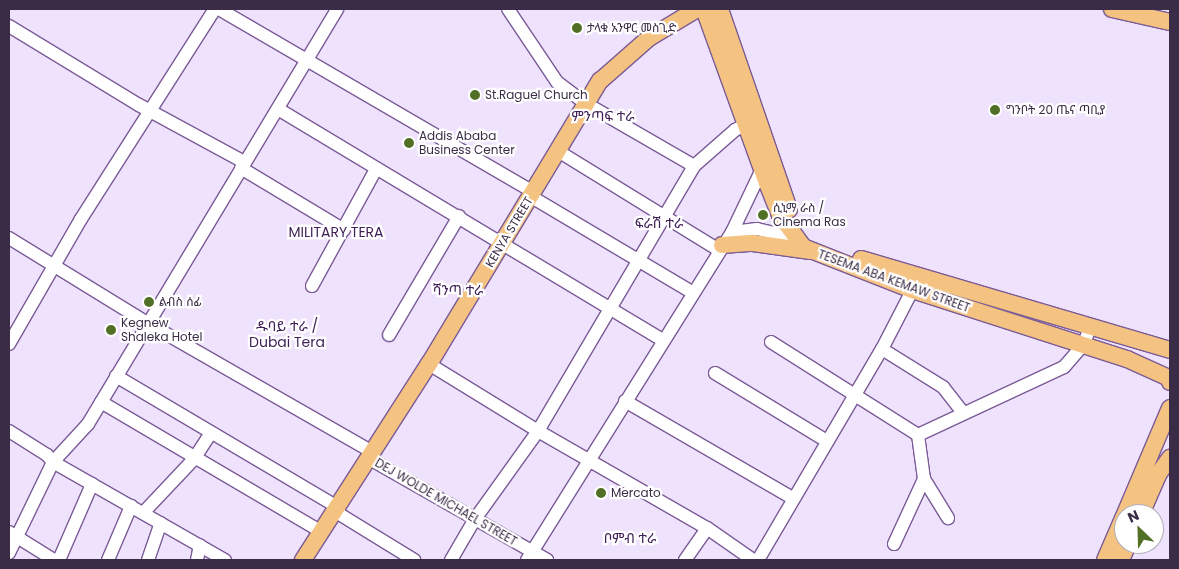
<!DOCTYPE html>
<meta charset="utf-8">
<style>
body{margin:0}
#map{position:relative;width:1179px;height:569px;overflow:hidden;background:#efe2fd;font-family:Poppins,"Noto Sans Ethiopic",sans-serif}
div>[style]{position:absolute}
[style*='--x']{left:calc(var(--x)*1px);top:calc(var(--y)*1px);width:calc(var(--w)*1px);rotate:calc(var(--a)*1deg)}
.roads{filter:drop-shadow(1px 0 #7b5b97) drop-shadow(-1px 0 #7b5b97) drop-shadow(0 1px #7b5b97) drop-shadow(0 -1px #7b5b97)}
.minor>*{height:12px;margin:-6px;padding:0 6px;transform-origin:6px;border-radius:6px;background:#fff}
.major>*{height:16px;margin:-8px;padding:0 8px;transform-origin:8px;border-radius:8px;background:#f4c382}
.dots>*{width:14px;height:14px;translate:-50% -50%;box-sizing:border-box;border:2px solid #fff;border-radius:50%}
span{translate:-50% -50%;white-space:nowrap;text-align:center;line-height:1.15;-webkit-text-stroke:4.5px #fff;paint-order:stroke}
.poi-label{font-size:12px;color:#3a2c46}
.left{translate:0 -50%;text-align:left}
.street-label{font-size:12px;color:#3a2c46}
.neighbourhood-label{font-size:14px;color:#3f1f56}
.frame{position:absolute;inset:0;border:10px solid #3a2c46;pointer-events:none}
.north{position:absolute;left:1114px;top:504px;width:50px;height:50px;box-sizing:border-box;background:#fff;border:1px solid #b0abb5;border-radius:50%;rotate:336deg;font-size:14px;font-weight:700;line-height:20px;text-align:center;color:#3a2c46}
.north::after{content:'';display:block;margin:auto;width:18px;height:22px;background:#527025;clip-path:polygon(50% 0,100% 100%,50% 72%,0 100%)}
</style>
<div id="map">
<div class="roads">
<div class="minor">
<div style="--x:219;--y:9;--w:363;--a:30.2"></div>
<div style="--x:508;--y:9;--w:88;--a:56.1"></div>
<div style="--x:557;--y:82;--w:35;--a:37"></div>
<div style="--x:585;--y:103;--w:126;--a:30"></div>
<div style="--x:9;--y:26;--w:152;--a:31.3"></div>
<div style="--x:139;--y:105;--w:119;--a:28.5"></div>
<div style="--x:278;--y:109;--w:450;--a:31"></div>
<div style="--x:558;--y:151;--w:189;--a:31.6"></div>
<div style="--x:241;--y:168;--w:120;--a:31"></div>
<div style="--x:530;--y:196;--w:188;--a:30.7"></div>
<div style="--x:732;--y:232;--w:25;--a:-7"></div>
<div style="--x:757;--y:229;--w:37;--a:13"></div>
<div style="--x:9;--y:238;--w:164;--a:31.6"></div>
<div style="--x:149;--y:324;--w:259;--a:29.8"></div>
<div style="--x:312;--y:286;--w:133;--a:-61.3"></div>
<div style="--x:389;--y:335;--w:138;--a:-59.5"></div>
<div style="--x:771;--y:342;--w:174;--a:32.3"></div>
<div style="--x:9;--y:344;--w:144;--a:-60.1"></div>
<div style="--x:81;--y:219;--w:249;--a:-57.5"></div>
<div style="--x:882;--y:349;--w:72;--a:31.9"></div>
<div style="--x:943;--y:387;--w:33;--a:52"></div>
<div style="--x:429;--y:364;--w:128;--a:31.6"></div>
<div style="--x:538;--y:431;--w:195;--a:29.9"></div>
<div style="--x:707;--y:528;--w:56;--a:34.8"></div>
<div style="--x:715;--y:373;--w:131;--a:31.3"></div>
<div style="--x:116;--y:376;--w:259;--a:30.6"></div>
<div style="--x:625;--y:401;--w:193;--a:30.1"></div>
<div style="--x:101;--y:402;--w:256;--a:30.5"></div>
<div style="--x:9;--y:431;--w:45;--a:32.3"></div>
<div style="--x:47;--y:455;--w:9;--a:49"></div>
<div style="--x:53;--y:462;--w:198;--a:29.7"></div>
<div style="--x:918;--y:435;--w:161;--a:-25"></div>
<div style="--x:1064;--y:367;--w:30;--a:-49"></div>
<div style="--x:1084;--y:344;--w:18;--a:-71"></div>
<div style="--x:918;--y:435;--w:44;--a:82.2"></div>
<div style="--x:924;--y:479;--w:46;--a:58.4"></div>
<div style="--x:370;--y:459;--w:204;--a:29.7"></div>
<div style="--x:336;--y:512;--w:92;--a:31.6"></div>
<div style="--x:143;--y:513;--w:74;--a:-46.6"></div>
<div style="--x:194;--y:459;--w:30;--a:-57"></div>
<div style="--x:9;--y:532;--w:53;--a:31.9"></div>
<div style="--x:894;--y:544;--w:72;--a:-65.2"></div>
<div style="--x:9;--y:553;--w:101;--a:-64.2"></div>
<div style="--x:53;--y:462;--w:52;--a:-47.4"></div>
<div style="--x:88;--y:424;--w:484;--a:-59"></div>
<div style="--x:59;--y:560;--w:83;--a:-66.5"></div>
<div style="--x:108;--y:560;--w:59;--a:-66.9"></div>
<div style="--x:148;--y:560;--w:39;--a:-71"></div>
<div style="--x:197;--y:560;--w:15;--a:-79"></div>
<div style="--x:451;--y:560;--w:48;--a:-59.7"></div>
<div style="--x:475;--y:519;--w:108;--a:-54.4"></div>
<div style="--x:538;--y:431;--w:308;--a:-59.5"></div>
<div style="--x:694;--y:166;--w:55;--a:-41.3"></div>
<div style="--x:735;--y:130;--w:19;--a:-28"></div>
<div style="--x:527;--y:560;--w:387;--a:-58"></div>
<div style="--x:732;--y:232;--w:70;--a:-64.5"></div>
<div style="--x:685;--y:560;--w:39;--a:-55"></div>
<div style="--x:758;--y:560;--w:245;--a:-59.6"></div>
<div style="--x:882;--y:349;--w:74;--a:-62.7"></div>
</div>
<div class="major">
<div style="--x:704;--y:9;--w:185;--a:70.1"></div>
<div style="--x:767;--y:183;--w:35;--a:68"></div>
<div style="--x:780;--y:215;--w:39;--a:54"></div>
<div style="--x:803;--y:247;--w:117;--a:21.5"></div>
<div style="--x:912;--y:290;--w:226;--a:17.8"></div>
<div style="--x:1127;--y:359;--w:46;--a:24.3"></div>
<div style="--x:1169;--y:378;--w:4;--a:76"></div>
<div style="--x:720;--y:9;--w:212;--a:71"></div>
<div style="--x:1112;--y:9;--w:59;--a:12.6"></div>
<div style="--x:722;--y:245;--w:31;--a:-4"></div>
<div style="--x:753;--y:243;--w:58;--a:8"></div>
<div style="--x:861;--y:259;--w:322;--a:16.4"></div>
<div style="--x:1125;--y:514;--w:115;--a:-67"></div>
<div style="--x:1141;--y:514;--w:45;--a:-66.3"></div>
<div style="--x:1159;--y:473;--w:19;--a:-54"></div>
<div style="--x:303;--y:560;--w:233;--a:-57.3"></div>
<div style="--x:429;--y:364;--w:331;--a:-58.9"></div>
<div style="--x:600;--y:81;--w:65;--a:-41.3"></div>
<div style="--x:649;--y:38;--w:56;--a:-31.1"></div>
<div style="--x:1105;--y:560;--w:48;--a:-66.6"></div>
<div style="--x:1121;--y:560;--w:17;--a:-66"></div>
</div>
</div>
<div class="dots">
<div style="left:577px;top:28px;background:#527025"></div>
<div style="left:475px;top:95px;background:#527025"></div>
<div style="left:995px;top:110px;background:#527025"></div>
<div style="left:409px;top:143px;background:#527025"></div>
<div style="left:763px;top:215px;background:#527025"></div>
<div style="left:149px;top:302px;background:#527025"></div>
<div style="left:111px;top:330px;background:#527025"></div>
<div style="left:601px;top:493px;background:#527025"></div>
</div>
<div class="poi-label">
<span class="left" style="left:587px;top:28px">ታላቁ አንዋር መስጊድ</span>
<span class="left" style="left:485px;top:95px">St.Raguel Church</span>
<span class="left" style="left:1006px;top:110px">ግንቦት 20 ጤና ጣቢያ</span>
<span class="left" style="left:419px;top:143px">Addis Ababa<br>Business Center</span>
<span class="left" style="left:773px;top:215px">ሲኒማ ራስ /<br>Cinema Ras</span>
<span class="left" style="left:159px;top:302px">ልብስ ሰፊ</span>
<span class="left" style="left:121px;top:330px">Kegnew<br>Shaleka Hotel</span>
<span class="left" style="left:611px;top:493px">Mercato</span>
</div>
<div class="street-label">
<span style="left:509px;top:232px;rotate:-59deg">KENYA STREET</span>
<span style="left:894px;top:281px;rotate:20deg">TESEMA ABA KEMAW STREET</span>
<span style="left:446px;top:502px;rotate:30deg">DEJ WOLDE MICHAEL STREET</span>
</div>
<div class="neighbourhood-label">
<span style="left:603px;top:116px">ምንጣፍ ተራ</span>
<span style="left:659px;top:223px">ፍራሽ ተራ</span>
<span style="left:336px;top:232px">MILITARY TERA</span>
<span style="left:458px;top:290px">ሻንጣ ተራ</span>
<span style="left:287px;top:334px">ዱባይ ተራ /<br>Dubai Tera</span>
<span style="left:630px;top:538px">ቦምብ ተራ</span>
</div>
<div class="frame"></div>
<div class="north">N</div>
</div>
